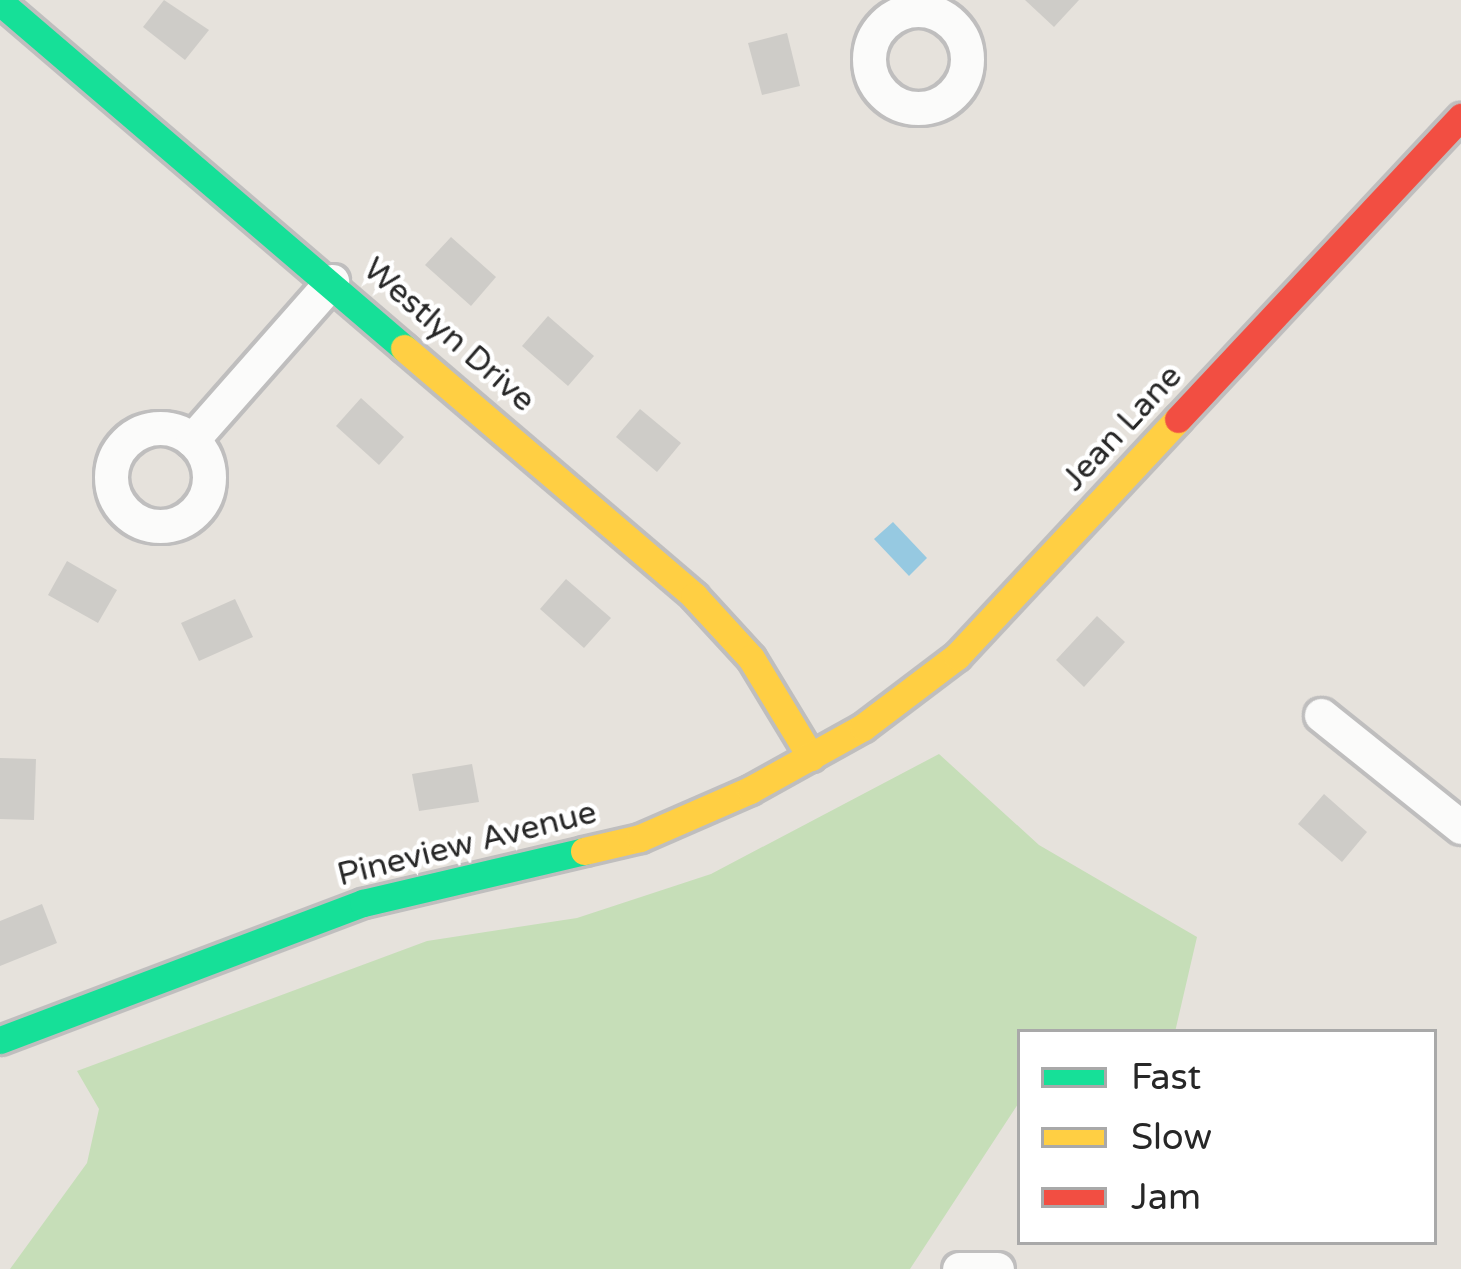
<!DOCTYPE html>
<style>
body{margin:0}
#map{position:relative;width:1461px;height:1269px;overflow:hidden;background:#e6e2dc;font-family:"Varela Round",sans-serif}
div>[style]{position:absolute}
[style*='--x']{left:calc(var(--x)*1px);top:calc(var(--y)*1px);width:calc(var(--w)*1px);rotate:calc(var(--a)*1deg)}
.green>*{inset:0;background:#c6deb8}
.water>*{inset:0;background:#96c9e1}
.building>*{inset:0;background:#ceccc8}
.roads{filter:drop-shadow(3px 0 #bfbebe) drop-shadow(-3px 0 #bfbebe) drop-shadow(0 3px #bfbebe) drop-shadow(0 -3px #bfbebe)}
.street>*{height:33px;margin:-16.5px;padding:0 16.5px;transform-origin:16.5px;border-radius:16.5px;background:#fbfbfa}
.street>.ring{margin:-16.5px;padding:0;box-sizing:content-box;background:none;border:33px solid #fbfbfa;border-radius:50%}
.fast>*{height:27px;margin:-13.5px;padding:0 13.5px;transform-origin:13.5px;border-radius:13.5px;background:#16e098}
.slow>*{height:27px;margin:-13.5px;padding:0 13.5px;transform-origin:13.5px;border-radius:13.5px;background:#ffcf43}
.jam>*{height:27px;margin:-13.5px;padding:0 13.5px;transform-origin:13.5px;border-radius:13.5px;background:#f24e42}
span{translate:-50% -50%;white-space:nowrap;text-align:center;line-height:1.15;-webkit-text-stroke:9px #fff;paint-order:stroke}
.street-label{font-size:33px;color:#272727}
.legend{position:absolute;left:1017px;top:1029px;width:420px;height:216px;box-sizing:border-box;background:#fff;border:3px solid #a9a9a9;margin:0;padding:15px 21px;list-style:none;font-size:36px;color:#272727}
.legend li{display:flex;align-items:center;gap:24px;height:60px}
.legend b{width:60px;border:3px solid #a9a9a9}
</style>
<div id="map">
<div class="green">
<div style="clip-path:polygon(939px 754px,1039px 845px,1197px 937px,1175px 1032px,1020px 1032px,1020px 1101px,910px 1269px,10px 1269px,87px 1163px,99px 1109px,77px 1071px,427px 941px,577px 918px,711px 874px)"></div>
</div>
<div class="water">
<div style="clip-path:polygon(893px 522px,927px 558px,909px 576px,874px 539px)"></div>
</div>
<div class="building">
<div style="clip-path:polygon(164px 0,209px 30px,185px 60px,143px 27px)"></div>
<div style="clip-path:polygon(1025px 0,1079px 0,1054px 27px)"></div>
<div style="clip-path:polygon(787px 33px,800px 86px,762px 95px,748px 43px)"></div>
<div style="clip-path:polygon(451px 237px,496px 277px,471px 306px,425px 265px)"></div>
<div style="clip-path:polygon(548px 316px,594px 356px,568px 386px,522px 346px)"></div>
<div style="clip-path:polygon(361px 398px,404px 437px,379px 465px,336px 426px)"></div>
<div style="clip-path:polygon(640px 409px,681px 443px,657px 472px,616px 437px)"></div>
<div style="clip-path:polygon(67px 561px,117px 590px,98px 623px,48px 595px)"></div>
<div style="clip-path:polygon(566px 579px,611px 618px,584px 648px,540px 609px)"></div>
<div style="clip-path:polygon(235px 599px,253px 637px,199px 661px,181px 623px)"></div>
<div style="clip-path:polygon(1097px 616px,1125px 642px,1084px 687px,1056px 660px)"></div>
<div style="clip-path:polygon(0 758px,36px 759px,34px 820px,0 819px)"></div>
<div style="clip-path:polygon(472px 764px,479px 802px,419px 811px,412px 774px)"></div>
<div style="clip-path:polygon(1324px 794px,1367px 832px,1342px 862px,1298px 824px)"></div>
<div style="clip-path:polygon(42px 904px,57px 943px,0 966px,0 921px)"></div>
</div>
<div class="roads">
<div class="street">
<div class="ring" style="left:869px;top:10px;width:65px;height:65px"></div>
<div class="ring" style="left:111px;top:428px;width:65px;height:65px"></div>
<div style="--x:192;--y:440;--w:212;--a:-48.6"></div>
<div style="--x:1321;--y:715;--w:179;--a:38.7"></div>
<div style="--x:959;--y:1269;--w:38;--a:0"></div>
</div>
<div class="fast">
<div style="--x:0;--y:2;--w:532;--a:40.58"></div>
<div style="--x:0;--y:1040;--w:388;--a:-20.7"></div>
<div style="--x:363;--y:903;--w:227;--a:-13.2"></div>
</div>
<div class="slow">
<div style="--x:404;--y:348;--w:382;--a:40.5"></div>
<div style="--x:694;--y:596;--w:84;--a:47.4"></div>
<div style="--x:751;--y:658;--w:116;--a:58.8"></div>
<div style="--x:584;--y:851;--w:57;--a:-13.1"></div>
<div style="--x:640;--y:838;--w:120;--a:-23.6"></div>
<div style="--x:750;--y:790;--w:129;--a:-29.1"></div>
<div style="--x:863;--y:727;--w:118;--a:-37.1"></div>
<div style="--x:957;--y:656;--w:324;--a:-47"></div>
</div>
<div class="jam">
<div style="--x:1178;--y:419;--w:414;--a:-46.9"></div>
</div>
</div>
<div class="street-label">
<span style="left:449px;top:335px;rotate:41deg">Westlyn Drive</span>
<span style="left:1122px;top:428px;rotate:-47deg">Jean Lane</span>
<span style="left:467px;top:844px;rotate:-14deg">Pineview Avenue</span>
</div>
<ul class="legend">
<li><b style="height:15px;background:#16e098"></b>Fast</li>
<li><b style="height:15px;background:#ffcf43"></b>Slow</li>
<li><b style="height:15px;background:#f24e42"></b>Jam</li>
</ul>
</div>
